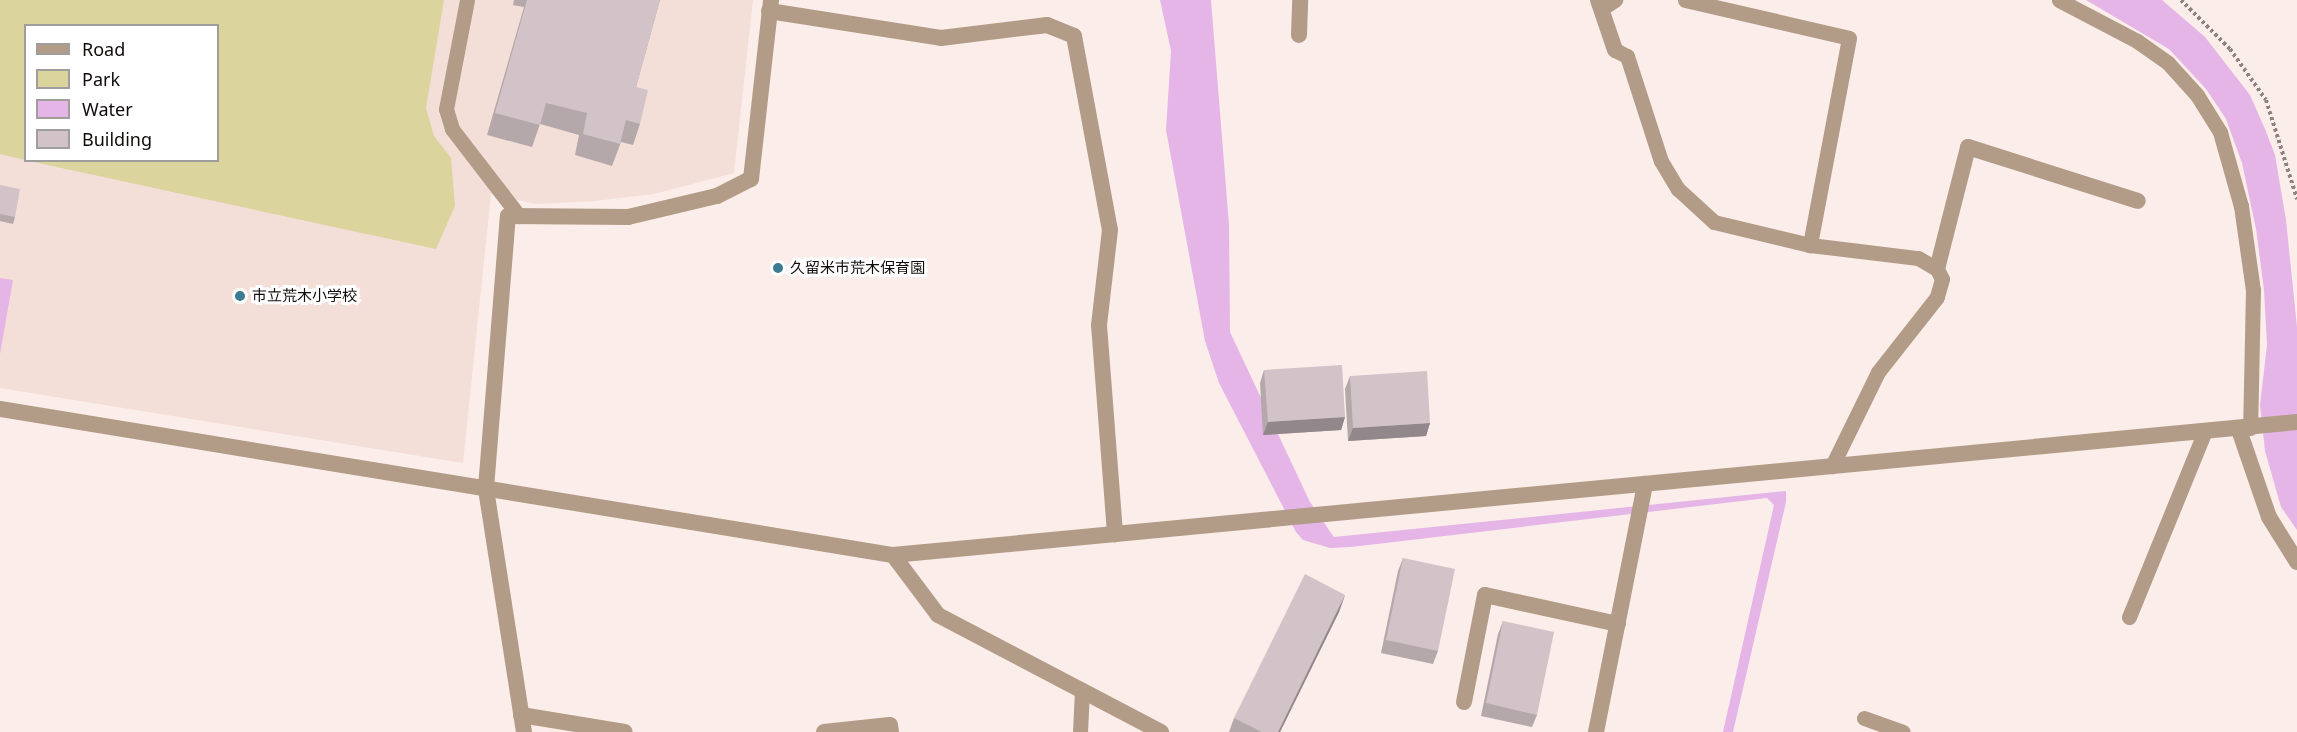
<!DOCTYPE html>
<meta charset="utf-8">
<style>
body{margin:0}
#map{position:relative;width:2297px;height:732px;overflow:hidden;background:#fbede9;font-family:"Noto Sans","Noto Sans JP",sans-serif}
div>[style]{position:absolute}
[style*='--x']{left:calc(var(--x)*1px);top:calc(var(--y)*1px);width:calc(var(--w)*1px);rotate:calc(var(--a)*1deg)}
.built>*{inset:0;background:#f4ded8}
.green>*{inset:0;background:#dbd49d}
.water>*{inset:0;background:#e5b5e8}
.path>*{height:4px;margin-top:-2px;transform-origin:0;background:repeating-linear-gradient(90deg,#8c827f 0 3px,transparent 0 6px)}
.service>*{height:15px;margin:-7.5px;padding:0 7.5px;transform-origin:7.5px;border-radius:7.5px;background:#b29c87}
.minor>*{height:16px;margin:-8px;padding:0 8px;transform-origin:8px;border-radius:8px;background:#b29c87}
.wall>*{inset:0;background:#b4a8ab}
.shaded-wall>*{inset:0;background:#92888b}
.building>*{inset:0;background:#d1c3c7}
.dots>*{width:16px;height:16px;translate:-50% -50%;box-sizing:border-box;border:3px solid #fff;border-radius:50%}
span{translate:-50% -50%;white-space:nowrap;text-align:center;line-height:1.15;-webkit-text-stroke:6px #fff;paint-order:stroke}
.poi-label{font-size:15px;color:#110c0b}
.left{translate:0 -50%;text-align:left}
.legend{position:absolute;left:24px;top:24px;width:195px;height:138px;box-sizing:border-box;background:#fff;border:2px solid #a09e9d;margin:0;padding:8px 10px;list-style:none;font-size:18px;color:#110c0b}
.legend li{display:flex;align-items:center;gap:12px;height:30px}
.legend b{width:30px;border:2px solid #a09e9d}
</style>
<div id="map">
<div class="built">
<div style="clip-path:polygon(evenodd,0 0,753px 0,734px 173px,654px 194px,595px 201px,535px 204px,491px 194px,463px 463px,0 388px,0 0,26px 26px,218px 26px,218px 160px,26px 160px,26px 26px)"></div>
</div>
<div class="green">
<div style="clip-path:polygon(0 0,444px 0,426px 108px,434px 136px,451px 158px,455px 206px,436px 249px,29px 161px,218px 160px,218px 26px,26px 26px,25px 160px,0 154px)"></div>
</div>
<div class="water">
<div style="clip-path:polygon(1160px 0,1211px 0,1229px 225px,1230px 332px,1310px 502px,1331px 533px,1334px 537px,1786px 491px,1786px 502px,1733px 732px,1723px 732px,1774px 505px,1767px 498px,1351px 547px,1330px 548px,1303px 540px,1296px 532px,1219px 383px,1205px 341px,1166px 130px,1171px 51px)"></div>
<div style="clip-path:polygon(2086px 0,2162px 0,2205px 37px,2250px 95px,2265px 129px,2275px 155px,2286px 220px,2297px 327px,2297px 530px,2281px 507px,2265px 451px,2260px 405px,2267px 345px,2264px 290px,2256px 229px,2242px 163px,2226px 119px,2206px 89px,2169px 49px)"></div>
<div style="clip-path:polygon(0 278px,13px 280px,0 354px)"></div>
</div>
<div class="path">
<div style="--x:2181;--y:0;--w:69;--a:45"></div>
<div style="--x:2230;--y:49;--w:62;--a:54.8"></div>
<div style="--x:2266;--y:100;--w:104;--a:72.6"></div>
</div>
<div class="service">
<div style="--x:467;--y:0;--w:111;--a:100.9"></div>
<div style="--x:446;--y:109;--w:21;--a:73"></div>
<div style="--x:452;--y:129;--w:110;--a:52.4"></div>
<div style="--x:1685;--y:0;--w:168;--a:13"></div>
<div style="--x:1849;--y:38;--w:211;--a:100.7"></div>
<div style="--x:2059;--y:0;--w:88;--a:27.7"></div>
<div style="--x:2137;--y:41;--w:38;--a:35"></div>
<div style="--x:2168;--y:63;--w:43;--a:47.8"></div>
<div style="--x:2197;--y:95;--w:44;--a:58.1"></div>
<div style="--x:2220;--y:132;--w:77;--a:74.2"></div>
<div style="--x:2241;--y:206;--w:85;--a:81.9"></div>
<div style="--x:2253;--y:290;--w:138;--a:91.2"></div>
<div style="--x:1601;--y:9;--w:17;--a:-33"></div>
<div style="--x:1615;--y:50;--w:13;--a:27"></div>
<div style="--x:1627;--y:56;--w:110;--a:72.1"></div>
<div style="--x:1661;--y:161;--w:33;--a:59"></div>
<div style="--x:1678;--y:189;--w:49;--a:42.5"></div>
<div style="--x:1714;--y:222;--w:99;--a:13.5"></div>
<div style="--x:1810;--y:245;--w:109;--a:6.9"></div>
<div style="--x:1918;--y:258;--w:22;--a:30"></div>
<div style="--x:1937;--y:269;--w:11;--a:63"></div>
<div style="--x:1942;--y:279;--w:19;--a:106"></div>
<div style="--x:1937;--y:297;--w:95;--a:128.2"></div>
<div style="--x:1878;--y:372;--w:105;--a:116.1"></div>
<div style="--x:2129;--y:617;--w:199;--a:-67.8"></div>
<div style="--x:1864;--y:718;--w:41;--a:19.7"></div>
<div style="--x:1080;--y:732;--w:42;--a:-87.3"></div>
</div>
<div class="minor">
<div style="--x:1598;--y:0;--w:53;--a:71.2"></div>
<div style="--x:769;--y:11;--w:174;--a:8.9"></div>
<div style="--x:941;--y:38;--w:107;--a:-7"></div>
<div style="--x:1047;--y:25;--w:29;--a:22"></div>
<div style="--x:1074;--y:36;--w:197;--a:79.5"></div>
<div style="--x:1110;--y:230;--w:96;--a:96.6"></div>
<div style="--x:1099;--y:325;--w:210;--a:85.6"></div>
<div style="--x:1299;--y:35;--w:35;--a:-88"></div>
<div style="--x:1937;--y:269;--w:126;--a:-75.7"></div>
<div style="--x:1968;--y:147;--w:178;--a:17.6"></div>
<div style="--x:0;--y:409;--w:905;--a:9.29"></div>
<div style="--x:893;--y:555;--w:1410;--a:-5.41"></div>
<div style="--x:2239;--y:430;--w:92;--a:71"></div>
<div style="--x:2269;--y:517;--w:53;--a:58.1"></div>
<div style="--x:893;--y:555;--w:75;--a:53.1"></div>
<div style="--x:938;--y:615;--w:252;--a:27.7"></div>
<div style="--x:1464;--y:702;--w:109;--a:-78.9"></div>
<div style="--x:1485;--y:595;--w:136;--a:12.3"></div>
<div style="--x:521;--y:715;--w:105;--a:9.3"></div>
<div style="--x:524;--y:732;--w:247;--a:-98.9"></div>
<div style="--x:486;--y:488;--w:273;--a:-85.4"></div>
<div style="--x:508;--y:216;--w:120;--a:0.5"></div>
<div style="--x:628;--y:217;--w:91;--a:-13.3"></div>
<div style="--x:717;--y:196;--w:38;--a:-27"></div>
<div style="--x:751;--y:179;--w:180;--a:-83.6"></div>
<div style="--x:824;--y:732;--w:66;--a:-6.1"></div>
<div style="--x:890;--y:725;--w:7;--a:82"></div>
<div style="--x:1596;--y:732;--w:253;--a:-78.8"></div>
</div>
<div class="wall">
<div style="clip-path:polygon(514px 0,660px 0,636px 87px,640px 124px,633px 145px,621px 142px,612px 166px,575px 155px,579px 135px,540px 124px,532px 147px,487px 135px,524px 7px,513px 5px)"></div>
<div style="clip-path:polygon(0 185px,15px 217px,13px 224px,0 221px)"></div>
<div style="clip-path:polygon(1264px 370px,1345px 417px,1341px 430px,1263px 435px,1260px 383px)"></div>
<div style="clip-path:polygon(1350px 376px,1430px 423px,1426px 436px,1348px 441px,1345px 389px)"></div>
<div style="clip-path:polygon(1403px 558px,1438px 651px,1433px 664px,1381px 653px,1398px 571px)"></div>
<div style="clip-path:polygon(1345px 595px,1339px 612px,1280px 732px,1229px 732px,1234px 718px)"></div>
<div style="clip-path:polygon(1503px 621px,1537px 715px,1532px 727px,1481px 716px,1498px 634px)"></div>
</div>
<div class="shaded-wall">
<div style="clip-path:polygon(1345px 417px,1341px 430px,1263px 435px,1268px 422px)"></div>
<div style="clip-path:polygon(1430px 423px,1426px 436px,1348px 441px,1353px 428px)"></div>
<div style="clip-path:polygon(1345px 595px,1339px 612px,1280px 732px,1278px 732px)"></div>
</div>
<div class="building">
<div style="clip-path:polygon(527px 0,660px 0,636px 87px,648px 90px,640px 124px,626px 120px,620px 144px,583px 134px,587px 113px,546px 103px,540px 125px,495px 113px)"></div>
<div style="clip-path:polygon(0 185px,20px 189px,15px 217px,0 214px)"></div>
<div style="clip-path:polygon(1342px 365px,1345px 417px,1268px 422px,1264px 370px)"></div>
<div style="clip-path:polygon(1427px 371px,1430px 423px,1353px 428px,1350px 376px)"></div>
<div style="clip-path:polygon(1403px 558px,1455px 569px,1438px 651px,1386px 640px)"></div>
<div style="clip-path:polygon(1305px 574px,1345px 595px,1278px 732px,1262px 732px,1234px 718px)"></div>
<div style="clip-path:polygon(1503px 621px,1554px 632px,1537px 715px,1486px 703px)"></div>
</div>
<div class="dots">
<div style="left:778px;top:268px;background:#3c7c90"></div>
<div style="left:240px;top:296px;background:#3c7c90"></div>
</div>
<div class="poi-label">
<span class="left" style="left:790px;top:268px">久留米市荒木保育園</span>
<span class="left" style="left:252px;top:296px">市立荒木小学校</span>
</div>
<ul class="legend">
<li><b style="height:8px;background:#b29c87"></b>Road</li>
<li><b style="height:16px;background:#dbd49d"></b>Park</li>
<li><b style="height:16px;background:#e5b5e8"></b>Water</li>
<li><b style="height:16px;background:#d1c3c7"></b>Building</li>
</ul>
</div>
